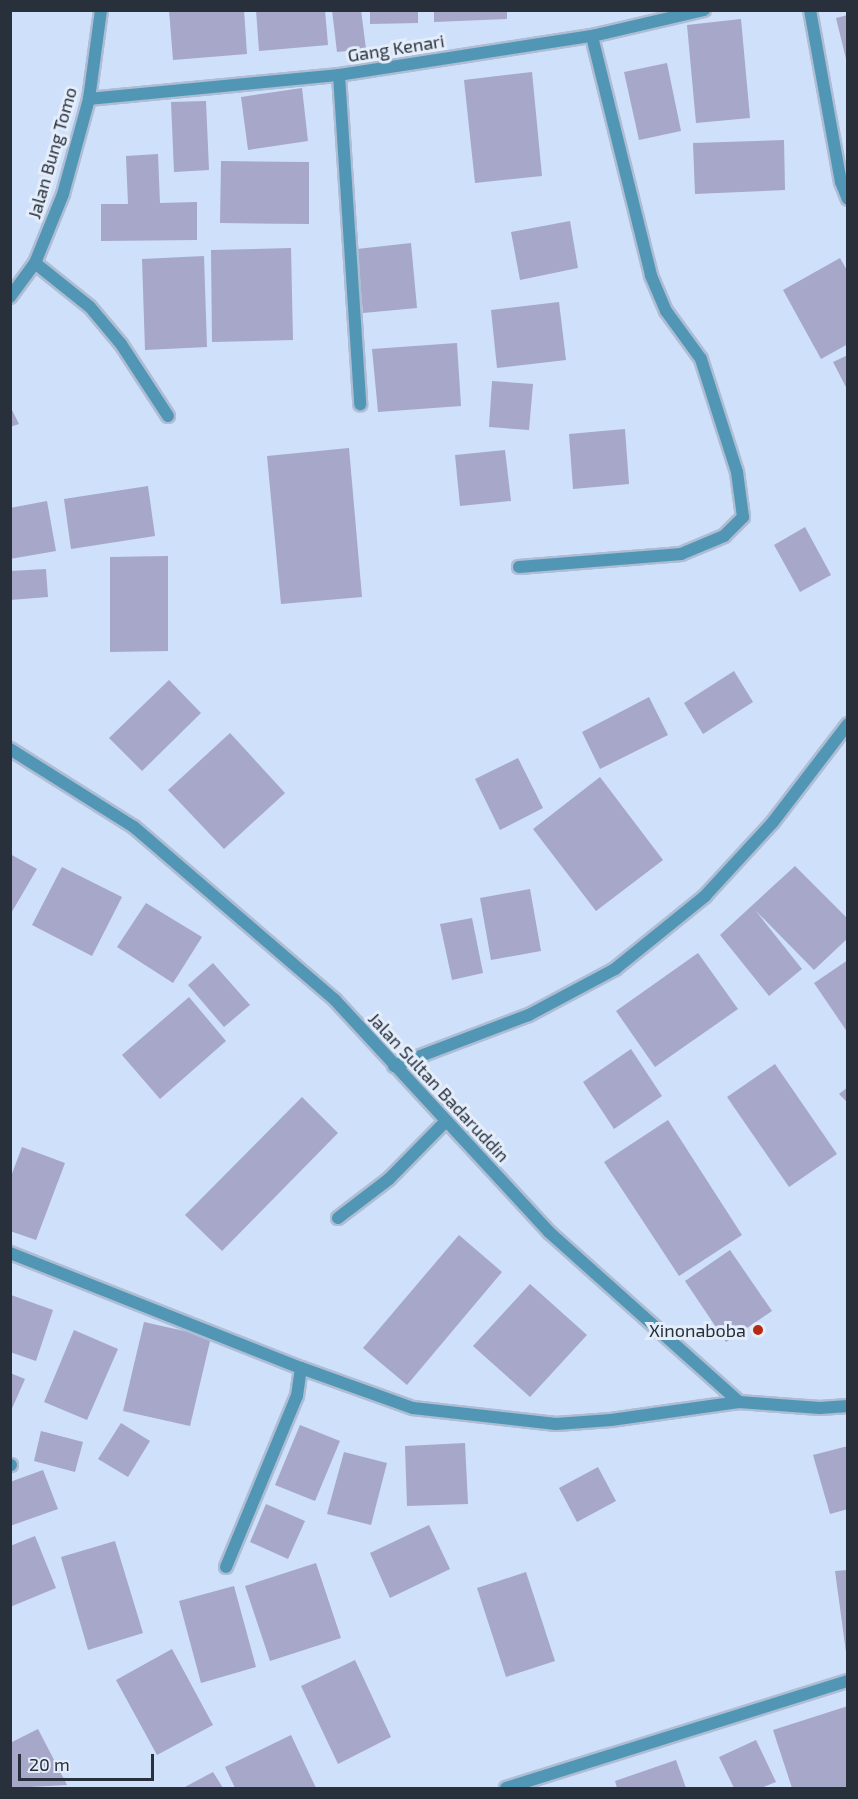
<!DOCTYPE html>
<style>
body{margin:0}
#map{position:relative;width:858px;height:1799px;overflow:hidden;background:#cfe0fa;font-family:"Exo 2",sans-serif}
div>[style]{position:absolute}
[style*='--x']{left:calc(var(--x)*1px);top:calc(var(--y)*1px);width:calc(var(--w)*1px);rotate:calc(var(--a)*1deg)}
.building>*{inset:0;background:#a6a7c9}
.roads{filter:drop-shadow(2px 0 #aebdd4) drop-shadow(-2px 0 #aebdd4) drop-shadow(0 2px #aebdd4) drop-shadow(0 -2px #aebdd4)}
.service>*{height:12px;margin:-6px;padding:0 6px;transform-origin:6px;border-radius:6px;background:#5296b6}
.minor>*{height:12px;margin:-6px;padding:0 6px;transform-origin:6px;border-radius:6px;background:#5296b6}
.tertiary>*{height:12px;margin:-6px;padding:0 6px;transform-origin:6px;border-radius:6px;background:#5296b6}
.dots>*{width:16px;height:16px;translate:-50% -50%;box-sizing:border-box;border:3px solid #e4edfa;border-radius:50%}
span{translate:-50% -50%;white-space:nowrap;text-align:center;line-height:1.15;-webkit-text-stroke:6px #e4edfa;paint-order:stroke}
.street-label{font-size:18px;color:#28303c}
.poi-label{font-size:18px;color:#28303c}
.right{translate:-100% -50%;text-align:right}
.frame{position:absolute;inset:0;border:12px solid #28303c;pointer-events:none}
.scale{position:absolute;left:18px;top:1754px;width:136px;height:27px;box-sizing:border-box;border:3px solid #28303c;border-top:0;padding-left:8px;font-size:18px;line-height:21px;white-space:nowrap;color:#28303c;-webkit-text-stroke:4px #e4edfa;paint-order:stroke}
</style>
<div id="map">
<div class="building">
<div style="clip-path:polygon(169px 10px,244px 10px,247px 54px,173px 60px)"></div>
<div style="clip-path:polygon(256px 10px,325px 10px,328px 45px,259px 51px)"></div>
<div style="clip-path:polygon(332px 10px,361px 10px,366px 49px,337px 52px)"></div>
<div style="clip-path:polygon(370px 10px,418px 10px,418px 23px,370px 24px)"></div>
<div style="clip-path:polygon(434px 10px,507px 10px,507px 19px,434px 22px)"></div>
<div style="clip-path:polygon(848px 15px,848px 62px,847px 63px,836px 18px)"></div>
<div style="clip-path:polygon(741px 19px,750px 118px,696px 123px,687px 25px)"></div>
<div style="clip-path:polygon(667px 63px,681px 131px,639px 140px,624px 72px)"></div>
<div style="clip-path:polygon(532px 72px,542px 176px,475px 183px,464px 80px)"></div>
<div style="clip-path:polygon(302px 88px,308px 141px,248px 150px,241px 97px)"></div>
<div style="clip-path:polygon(206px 101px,209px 170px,174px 172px,171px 102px)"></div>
<div style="clip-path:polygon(784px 140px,785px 190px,695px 194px,693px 143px)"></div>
<div style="clip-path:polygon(158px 154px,160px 203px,197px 202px,197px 240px,101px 241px,101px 204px,128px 204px,126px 156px)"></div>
<div style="clip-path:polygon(221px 161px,309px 162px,309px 224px,220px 223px)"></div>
<div style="clip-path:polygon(570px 221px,578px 268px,520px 280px,511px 232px)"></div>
<div style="clip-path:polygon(411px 243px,417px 308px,363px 313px,357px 249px)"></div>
<div style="clip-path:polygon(291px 248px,293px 340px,212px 342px,211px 250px)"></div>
<div style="clip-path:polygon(204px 256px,207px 347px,145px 350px,142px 259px)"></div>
<div style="clip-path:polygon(840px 258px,848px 272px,848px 344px,821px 359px,783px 290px)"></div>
<div style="clip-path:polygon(559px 302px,566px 360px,497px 368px,491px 310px)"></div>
<div style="clip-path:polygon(457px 343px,461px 406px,378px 412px,372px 349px)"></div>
<div style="clip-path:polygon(848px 355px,848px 391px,833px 362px)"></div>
<div style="clip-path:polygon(492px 381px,533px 384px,529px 430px,489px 427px)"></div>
<div style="clip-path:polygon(10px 406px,19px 424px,10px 427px)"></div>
<div style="clip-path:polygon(625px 429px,629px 484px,573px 489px,569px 434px)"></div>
<div style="clip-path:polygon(349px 448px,362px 597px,281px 604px,267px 456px)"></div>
<div style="clip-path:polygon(505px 450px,511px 501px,460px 506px,455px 455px)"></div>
<div style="clip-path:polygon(148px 486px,155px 536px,71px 549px,64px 499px)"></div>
<div style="clip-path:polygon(47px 501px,56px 551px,10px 559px,10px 508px)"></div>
<div style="clip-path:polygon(805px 527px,831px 575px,800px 592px,774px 545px)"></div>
<div style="clip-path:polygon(168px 556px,168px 651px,110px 652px,110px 557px)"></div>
<div style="clip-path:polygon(46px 569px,48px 597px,10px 600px,10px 571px)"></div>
<div style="clip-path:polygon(734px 671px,753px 702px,703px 734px,684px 703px)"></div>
<div style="clip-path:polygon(169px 680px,201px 713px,142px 771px,109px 738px)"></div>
<div style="clip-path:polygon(649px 697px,668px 735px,600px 769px,582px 732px)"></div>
<div style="clip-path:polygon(230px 733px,285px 793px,224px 849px,168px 790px)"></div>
<div style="clip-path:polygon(518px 758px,543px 808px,500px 830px,475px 779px)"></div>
<div style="clip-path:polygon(600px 777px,663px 860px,596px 911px,533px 829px)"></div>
<div style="clip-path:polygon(10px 854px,37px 869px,10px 915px)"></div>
<div style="clip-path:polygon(795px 866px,848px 919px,848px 938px,814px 970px,755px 910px,802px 969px,769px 996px,720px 935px)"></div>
<div style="clip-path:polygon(62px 867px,122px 897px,92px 956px,32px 925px)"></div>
<div style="clip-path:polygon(530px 889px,541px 951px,491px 960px,480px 898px)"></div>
<div style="clip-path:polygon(146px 903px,202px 937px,173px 983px,117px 947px)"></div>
<div style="clip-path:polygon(472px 918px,483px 973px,452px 980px,440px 924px)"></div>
<div style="clip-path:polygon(698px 953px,738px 1009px,655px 1067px,616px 1011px)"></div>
<div style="clip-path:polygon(848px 960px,848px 1033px,814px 983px)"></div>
<div style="clip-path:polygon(213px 963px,250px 1005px,224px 1027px,188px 985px)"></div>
<div style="clip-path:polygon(189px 997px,226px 1041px,160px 1099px,122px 1055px)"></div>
<div style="clip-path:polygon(631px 1049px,662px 1096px,614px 1129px,583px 1082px)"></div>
<div style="clip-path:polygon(775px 1064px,837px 1154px,789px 1187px,727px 1097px)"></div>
<div style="clip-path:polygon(848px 1087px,848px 1103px,839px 1094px)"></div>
<div style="clip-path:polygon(302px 1097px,338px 1133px,222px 1251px,185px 1215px)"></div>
<div style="clip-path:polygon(668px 1120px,742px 1235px,679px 1276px,604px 1162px)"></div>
<div style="clip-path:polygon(22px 1147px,65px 1163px,36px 1240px,10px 1231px,10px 1179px)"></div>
<div style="clip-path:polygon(459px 1235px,502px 1272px,407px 1385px,363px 1348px)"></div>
<div style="clip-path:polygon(730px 1250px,772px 1311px,726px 1342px,685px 1281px)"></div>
<div style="clip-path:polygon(530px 1284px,587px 1335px,530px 1397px,473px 1346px)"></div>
<div style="clip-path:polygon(11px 1295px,53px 1310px,36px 1361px,10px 1352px)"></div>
<div style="clip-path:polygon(144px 1322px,211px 1337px,190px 1426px,123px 1411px)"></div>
<div style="clip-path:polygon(74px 1330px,118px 1349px,87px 1420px,44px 1402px)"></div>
<div style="clip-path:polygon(10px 1373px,25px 1379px,10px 1413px)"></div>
<div style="clip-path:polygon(121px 1423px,150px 1441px,128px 1477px,98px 1459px)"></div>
<div style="clip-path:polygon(300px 1425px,340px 1441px,315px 1501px,275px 1485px)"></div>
<div style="clip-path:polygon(41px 1431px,83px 1442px,75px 1472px,34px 1461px)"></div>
<div style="clip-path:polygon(465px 1443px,468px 1504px,407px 1506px,405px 1446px)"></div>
<div style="clip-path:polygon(848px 1446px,848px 1509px,830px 1514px,813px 1455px)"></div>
<div style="clip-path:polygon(344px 1452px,387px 1463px,371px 1525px,327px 1514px)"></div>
<div style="clip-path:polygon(598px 1467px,616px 1501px,577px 1522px,559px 1488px)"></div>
<div style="clip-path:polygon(43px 1470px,58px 1509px,10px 1526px,10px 1482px)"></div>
<div style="clip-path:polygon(266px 1504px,305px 1521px,288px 1559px,250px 1542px)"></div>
<div style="clip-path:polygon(429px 1525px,450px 1569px,390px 1598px,370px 1553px)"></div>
<div style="clip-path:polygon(35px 1536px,56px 1588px,10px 1607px,10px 1546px)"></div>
<div style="clip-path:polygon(115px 1541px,143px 1633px,88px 1650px,61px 1557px)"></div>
<div style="clip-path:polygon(316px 1563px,341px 1638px,270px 1661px,245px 1586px)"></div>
<div style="clip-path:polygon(848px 1570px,848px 1652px,846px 1652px,835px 1571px)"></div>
<div style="clip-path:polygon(526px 1572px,555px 1661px,506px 1677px,477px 1588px)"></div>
<div style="clip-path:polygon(234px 1586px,256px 1667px,201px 1683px,179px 1601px)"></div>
<div style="clip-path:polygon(172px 1649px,213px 1725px,157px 1755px,116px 1680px)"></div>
<div style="clip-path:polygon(355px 1660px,391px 1737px,338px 1764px,301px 1686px)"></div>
<div style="clip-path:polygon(848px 1706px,848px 1788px,792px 1788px,773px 1730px)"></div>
<div style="clip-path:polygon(38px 1729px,67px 1785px,10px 1788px,10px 1743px)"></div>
<div style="clip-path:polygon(291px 1735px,316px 1788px,235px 1788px,225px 1767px)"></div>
<div style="clip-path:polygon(756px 1740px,776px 1782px,761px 1788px,734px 1788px,719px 1757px)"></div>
<div style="clip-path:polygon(676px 1760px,686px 1788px,617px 1788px,615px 1781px)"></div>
<div style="clip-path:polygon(213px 1772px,223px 1788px,183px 1788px)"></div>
</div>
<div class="roads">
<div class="service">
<div style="--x:338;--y:1218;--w:64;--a:-37.4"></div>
<div style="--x:389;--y:1179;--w:81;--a:-45.5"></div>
<div style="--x:226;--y:1567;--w:185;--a:-67.5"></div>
<div style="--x:297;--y:1396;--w:28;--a:-82"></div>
</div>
<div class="minor">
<div style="--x:810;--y:10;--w:175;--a:79.8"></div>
<div style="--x:841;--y:182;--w:18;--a:68"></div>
<div style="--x:339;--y:75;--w:330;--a:86.3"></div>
<div style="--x:89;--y:99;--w:251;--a:-5.5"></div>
<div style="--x:339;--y:75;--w:256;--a:-8.8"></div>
<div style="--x:592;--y:36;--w:115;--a:-13.1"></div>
<div style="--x:35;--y:263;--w:70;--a:38.7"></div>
<div style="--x:90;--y:307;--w:48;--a:50"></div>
<div style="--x:121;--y:344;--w:86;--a:56.9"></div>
<div style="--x:519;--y:567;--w:163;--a:-4.6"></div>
<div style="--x:681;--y:554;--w:47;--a:-22.7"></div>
<div style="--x:724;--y:536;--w:27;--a:-45"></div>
<div style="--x:743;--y:517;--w:45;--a:-97.6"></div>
<div style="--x:737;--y:472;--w:119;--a:-107.7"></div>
<div style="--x:701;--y:359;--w:59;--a:-126.1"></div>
<div style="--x:666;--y:311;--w:39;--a:-113"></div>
<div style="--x:651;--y:275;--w:246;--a:-103.9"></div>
<div style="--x:394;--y:1066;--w:144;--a:-20.7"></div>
<div style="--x:529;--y:1015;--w:98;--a:-28.1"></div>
<div style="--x:615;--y:969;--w:116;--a:-39"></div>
<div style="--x:705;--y:896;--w:100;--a:-47.4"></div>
<div style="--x:773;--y:822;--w:123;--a:-52.6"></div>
<div style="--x:10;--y:1253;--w:313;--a:21.6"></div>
<div style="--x:301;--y:1368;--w:119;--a:19.7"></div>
<div style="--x:413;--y:1408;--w:144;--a:6.4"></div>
<div style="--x:556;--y:1424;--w:55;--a:-4.2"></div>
<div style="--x:611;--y:1420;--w:129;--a:-8"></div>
<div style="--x:10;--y:1465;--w:1;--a:0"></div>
<div style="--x:506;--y:1788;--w:358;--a:-17.4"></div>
</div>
<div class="tertiary">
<div style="--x:10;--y:297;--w:42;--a:-53.7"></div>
<div style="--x:35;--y:263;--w:74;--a:-67.9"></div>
<div style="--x:63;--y:194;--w:98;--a:-74.7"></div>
<div style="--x:89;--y:99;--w:90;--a:-82.3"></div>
<div style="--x:10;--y:749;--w:146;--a:32.2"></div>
<div style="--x:134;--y:827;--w:265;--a:40.7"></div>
<div style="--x:335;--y:1000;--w:316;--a:47.3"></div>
<div style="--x:549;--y:1232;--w:255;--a:41.8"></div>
<div style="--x:739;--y:1402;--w:81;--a:4.2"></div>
<div style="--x:820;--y:1408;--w:28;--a:-4"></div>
</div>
</div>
<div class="dots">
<div style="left:758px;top:1330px;background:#b62a11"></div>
</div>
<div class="street-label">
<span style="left:396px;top:48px;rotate:-9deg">Gang Kenari</span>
<span style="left:52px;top:153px;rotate:-74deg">Jalan Bung Tomo</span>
<span style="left:439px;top:1087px;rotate:47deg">Jalan Sultan Badaruddin</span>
</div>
<div class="poi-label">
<span class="right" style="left:746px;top:1330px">Xinonaboba</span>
</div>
<div class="frame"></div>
<div class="scale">20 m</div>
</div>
